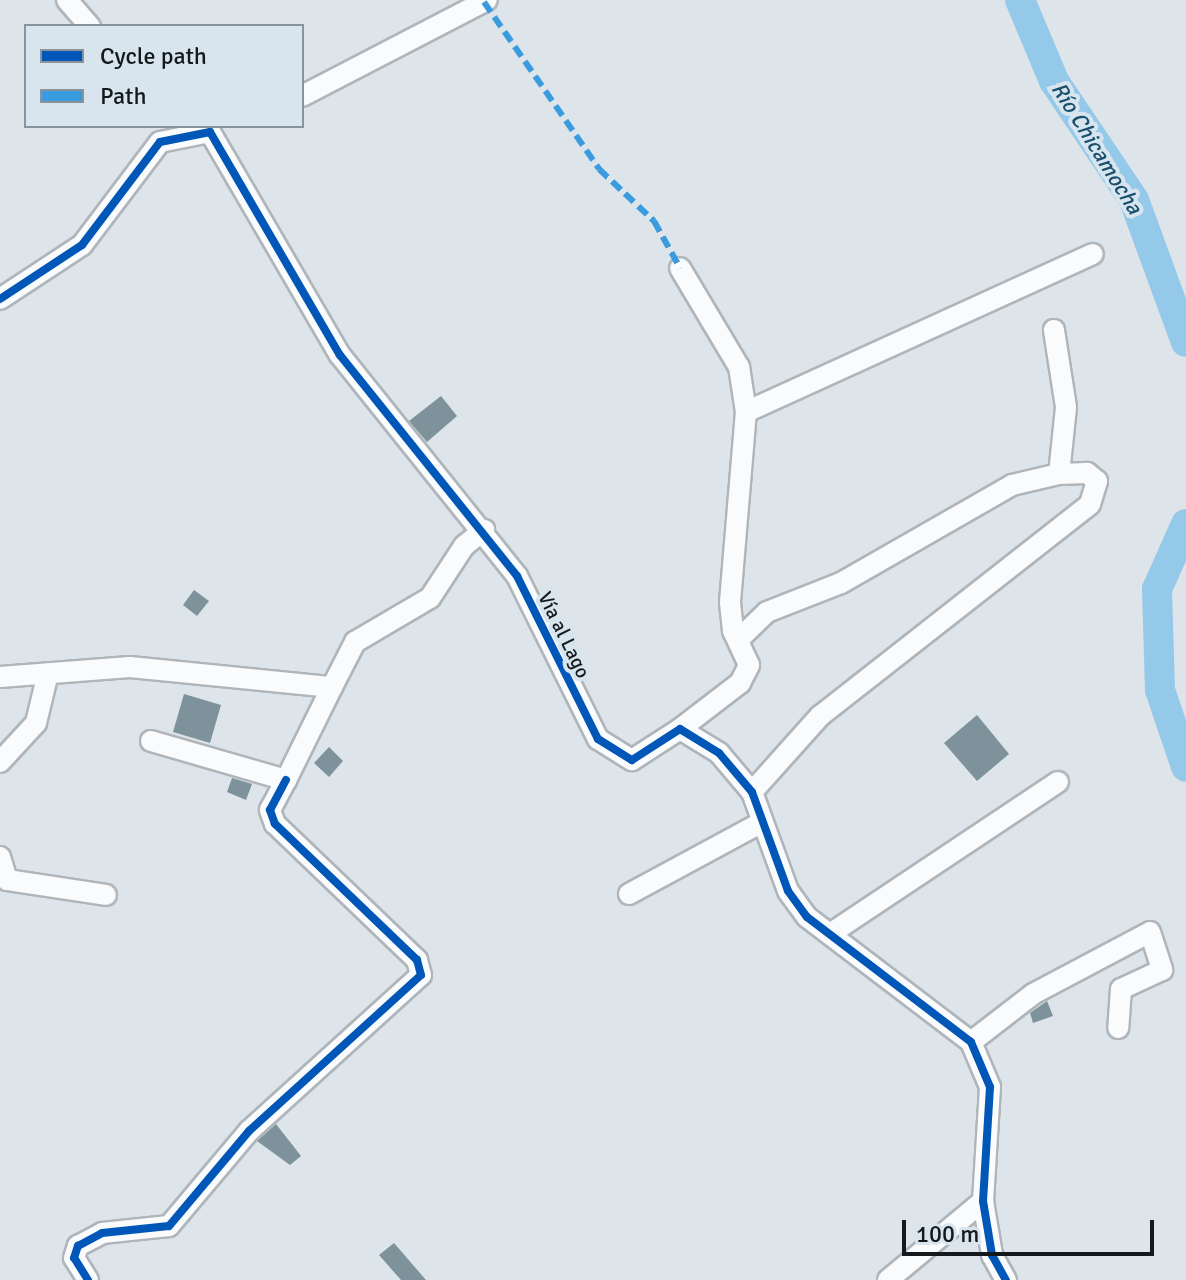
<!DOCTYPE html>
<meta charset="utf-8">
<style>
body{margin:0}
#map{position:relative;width:1186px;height:1280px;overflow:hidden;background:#dde4ea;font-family:Signika,sans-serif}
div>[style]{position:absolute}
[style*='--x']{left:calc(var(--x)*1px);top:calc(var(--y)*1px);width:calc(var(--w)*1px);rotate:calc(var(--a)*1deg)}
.river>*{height:30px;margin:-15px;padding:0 15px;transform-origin:15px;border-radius:15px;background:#95c9e9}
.building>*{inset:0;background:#7e929c}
.roads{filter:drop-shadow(2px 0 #afb5b9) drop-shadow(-2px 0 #afb5b9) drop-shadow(0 2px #afb5b9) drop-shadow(0 -2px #afb5b9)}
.minor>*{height:20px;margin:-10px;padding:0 10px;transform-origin:10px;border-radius:10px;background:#fafbfc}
.quiet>*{height:6px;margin-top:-3px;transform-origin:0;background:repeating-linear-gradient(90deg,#3b9bdf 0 12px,transparent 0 18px)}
.cycleway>*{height:8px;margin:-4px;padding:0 4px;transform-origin:4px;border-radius:4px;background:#0057b8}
span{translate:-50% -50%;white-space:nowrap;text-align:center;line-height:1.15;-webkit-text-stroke:8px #d8e5ef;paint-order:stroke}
.street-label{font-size:20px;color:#14191c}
.water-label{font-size:22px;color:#19506e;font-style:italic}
.legend{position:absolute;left:24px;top:24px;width:280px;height:104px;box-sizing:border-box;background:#d8e5ef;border:2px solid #8a939b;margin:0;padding:10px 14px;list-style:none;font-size:24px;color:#14191c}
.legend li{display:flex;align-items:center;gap:16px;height:40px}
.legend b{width:40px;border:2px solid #8a939b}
.scale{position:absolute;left:902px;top:1220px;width:252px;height:36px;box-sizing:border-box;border:4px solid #14191c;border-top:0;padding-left:10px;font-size:24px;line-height:28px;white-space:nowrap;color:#14191c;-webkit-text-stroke:6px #d8e5ef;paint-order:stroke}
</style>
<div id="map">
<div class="river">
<div style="--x:1020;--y:0;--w:88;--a:67.2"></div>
<div style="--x:1054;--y:81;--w:143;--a:56.1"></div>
<div style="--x:1134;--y:200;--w:151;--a:69.9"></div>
<div style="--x:1186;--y:524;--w:71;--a:114"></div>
<div style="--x:1157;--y:589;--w:101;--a:88.3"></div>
<div style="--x:1160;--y:690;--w:81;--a:71.3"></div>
</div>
<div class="building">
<div style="clip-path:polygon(441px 396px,457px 416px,427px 442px,409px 421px)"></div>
<div style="clip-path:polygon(194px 590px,209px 601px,197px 616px,183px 605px)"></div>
<div style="clip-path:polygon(184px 694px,221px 705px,210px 743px,173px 732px)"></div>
<div style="clip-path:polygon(977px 715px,1009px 754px,977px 781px,944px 743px)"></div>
<div style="clip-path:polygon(329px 747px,343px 761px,329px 777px,314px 763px)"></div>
<div style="clip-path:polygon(232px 778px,252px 784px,246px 800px,227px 792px)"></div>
<div style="clip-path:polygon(1047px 1001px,1053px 1016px,1033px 1023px,1030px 1013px)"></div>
<div style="clip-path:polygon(276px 1124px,301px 1156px,290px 1165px,257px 1141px)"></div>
<div style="clip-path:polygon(394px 1243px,426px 1280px,401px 1280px,379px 1255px)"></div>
</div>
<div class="roads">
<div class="minor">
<div style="--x:67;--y:0;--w:35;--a:49"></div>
<div style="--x:302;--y:96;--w:208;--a:-27.4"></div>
<div style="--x:0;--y:299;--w:98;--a:-33.4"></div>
<div style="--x:82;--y:245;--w:129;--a:-52.9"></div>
<div style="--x:160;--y:142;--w:51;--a:-11.3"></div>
<div style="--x:210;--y:132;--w:258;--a:59.8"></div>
<div style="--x:340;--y:355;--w:283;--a:51.3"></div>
<div style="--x:517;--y:576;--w:182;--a:63.6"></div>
<div style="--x:598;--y:739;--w:40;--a:32"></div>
<div style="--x:632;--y:760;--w:57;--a:-32.9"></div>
<div style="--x:680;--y:729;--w:46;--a:31.6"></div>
<div style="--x:719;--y:753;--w:51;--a:49.8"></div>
<div style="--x:752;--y:792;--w:105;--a:70"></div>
<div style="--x:788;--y:891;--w:32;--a:54"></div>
<div style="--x:807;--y:917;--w:206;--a:37.3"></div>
<div style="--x:971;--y:1042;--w:49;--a:67.1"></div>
<div style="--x:990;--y:1087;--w:114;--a:93.5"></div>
<div style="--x:983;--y:1201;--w:55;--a:80.5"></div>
<div style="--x:992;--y:1255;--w:29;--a:61"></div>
<div style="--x:746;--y:412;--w:381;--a:-24.5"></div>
<div style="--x:739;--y:639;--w:39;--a:-44"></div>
<div style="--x:767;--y:612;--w:79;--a:-21.4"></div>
<div style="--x:841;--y:583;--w:197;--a:-29.8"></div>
<div style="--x:1012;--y:485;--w:48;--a:-13.2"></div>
<div style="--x:1059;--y:474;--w:67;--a:-84"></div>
<div style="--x:1066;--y:407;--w:78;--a:-98.9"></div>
<div style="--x:0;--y:677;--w:130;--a:-4.4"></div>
<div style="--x:130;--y:667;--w:203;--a:5.7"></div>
<div style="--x:332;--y:687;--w:51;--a:-62.9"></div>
<div style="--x:355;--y:642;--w:87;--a:-30.4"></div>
<div style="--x:430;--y:598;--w:62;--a:-56.8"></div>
<div style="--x:464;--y:546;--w:26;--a:-39"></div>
<div style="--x:680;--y:729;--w:76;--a:-37.5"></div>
<div style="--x:740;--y:683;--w:20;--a:-63"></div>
<div style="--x:749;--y:665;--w:38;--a:-115"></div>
<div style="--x:733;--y:631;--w:29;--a:-96"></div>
<div style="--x:730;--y:602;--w:191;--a:-85.2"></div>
<div style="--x:746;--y:412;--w:46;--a:-98.8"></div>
<div style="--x:739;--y:367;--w:115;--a:-120.8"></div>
<div style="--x:151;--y:741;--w:141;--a:16.1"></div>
<div style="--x:286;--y:780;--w:104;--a:-63.7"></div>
<div style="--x:0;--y:762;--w:53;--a:-47.3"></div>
<div style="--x:36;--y:723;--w:51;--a:-76.5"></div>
<div style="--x:752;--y:792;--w:102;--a:-48.2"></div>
<div style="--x:820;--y:716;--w:343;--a:-38.1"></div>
<div style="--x:1090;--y:504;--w:24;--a:-73"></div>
<div style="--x:1097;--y:481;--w:13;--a:-141"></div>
<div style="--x:1087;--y:473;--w:28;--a:178"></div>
<div style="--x:0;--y:857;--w:24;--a:73"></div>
<div style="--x:7;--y:880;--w:100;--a:8.6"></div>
<div style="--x:629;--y:894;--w:151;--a:-28.4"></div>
<div style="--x:830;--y:934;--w:274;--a:-33.7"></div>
<div style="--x:971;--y:1042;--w:78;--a:-37.7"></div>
<div style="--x:1033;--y:994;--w:132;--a:-27.9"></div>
<div style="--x:1150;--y:932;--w:40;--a:72"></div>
<div style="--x:1162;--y:970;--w:45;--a:155.1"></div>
<div style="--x:1121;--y:989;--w:39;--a:94"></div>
<div style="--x:88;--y:1280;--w:26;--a:-122"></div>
<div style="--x:74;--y:1258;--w:13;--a:-72"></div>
<div style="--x:78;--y:1246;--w:27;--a:-28"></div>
<div style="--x:102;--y:1233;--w:67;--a:-6"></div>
<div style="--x:169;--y:1226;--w:124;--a:-49.9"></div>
<div style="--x:249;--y:1131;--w:232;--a:-42.2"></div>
<div style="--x:421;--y:975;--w:16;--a:-105"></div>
<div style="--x:417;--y:960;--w:197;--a:-136.2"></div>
<div style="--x:275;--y:824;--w:15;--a:-110"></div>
<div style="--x:270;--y:810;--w:34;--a:-62"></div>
<div style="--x:888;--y:1280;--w:124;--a:-39.7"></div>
</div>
</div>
<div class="quiet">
<div style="--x:484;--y:2;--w:203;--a:55.4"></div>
<div style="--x:599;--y:169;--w:76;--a:43.4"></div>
<div style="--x:654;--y:221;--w:54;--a:61"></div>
</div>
<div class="cycleway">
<div style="--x:0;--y:299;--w:98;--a:-33.4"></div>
<div style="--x:82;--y:245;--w:129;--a:-52.9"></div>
<div style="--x:160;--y:142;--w:51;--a:-11.3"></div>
<div style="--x:210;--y:132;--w:258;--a:59.8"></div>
<div style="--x:340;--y:355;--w:283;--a:51.3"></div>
<div style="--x:517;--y:576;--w:182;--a:63.6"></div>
<div style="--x:598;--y:739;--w:40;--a:32"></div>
<div style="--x:632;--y:760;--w:57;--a:-32.9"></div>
<div style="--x:680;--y:729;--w:46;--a:31.6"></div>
<div style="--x:719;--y:753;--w:51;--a:49.8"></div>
<div style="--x:752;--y:792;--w:105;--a:70"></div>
<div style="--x:788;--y:891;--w:32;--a:54"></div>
<div style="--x:807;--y:917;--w:206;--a:37.3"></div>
<div style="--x:971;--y:1042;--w:49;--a:67.1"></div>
<div style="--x:990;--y:1087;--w:114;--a:93.5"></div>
<div style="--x:983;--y:1201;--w:55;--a:80.5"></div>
<div style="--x:992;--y:1255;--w:29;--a:61"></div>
<div style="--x:88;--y:1280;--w:26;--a:-122"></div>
<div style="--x:74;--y:1258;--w:13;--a:-72"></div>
<div style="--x:78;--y:1246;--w:27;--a:-28"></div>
<div style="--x:102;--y:1233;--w:67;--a:-6"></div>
<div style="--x:169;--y:1226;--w:124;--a:-49.9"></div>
<div style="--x:249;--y:1131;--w:232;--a:-42.2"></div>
<div style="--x:421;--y:975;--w:16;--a:-105"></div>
<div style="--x:417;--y:960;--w:197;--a:-136.2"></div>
<div style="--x:275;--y:824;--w:15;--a:-110"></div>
<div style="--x:270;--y:810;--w:34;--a:-62"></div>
</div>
<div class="street-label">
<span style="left:564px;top:635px;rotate:64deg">Vía al Lago</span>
</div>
<div class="water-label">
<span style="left:1097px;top:148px;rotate:58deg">Río Chicamocha</span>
</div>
<ul class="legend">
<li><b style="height:10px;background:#0057b8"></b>Cycle path</li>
<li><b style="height:10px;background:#3b9bdf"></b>Path</li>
</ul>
<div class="scale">100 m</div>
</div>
